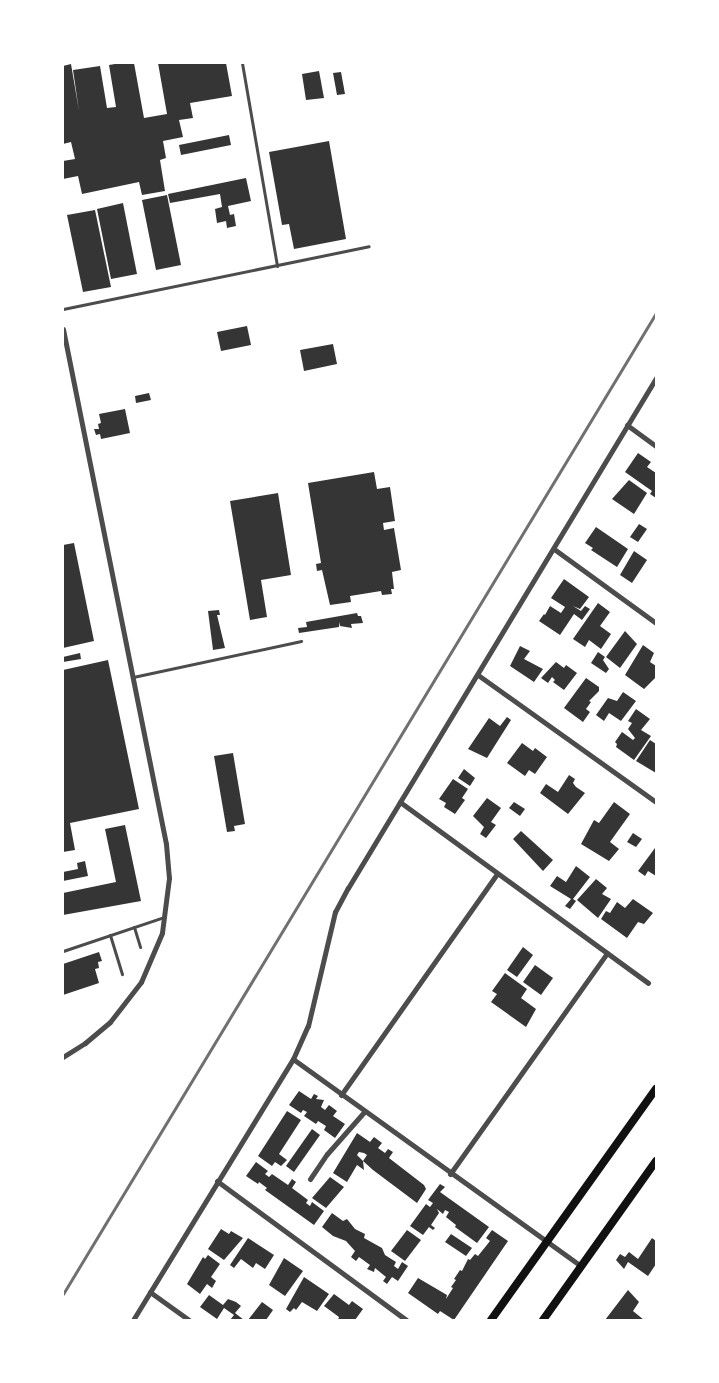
<!DOCTYPE html>
<style>
body{margin:0}
#map{position:relative;width:719px;height:1383px;overflow:hidden;background:#fff;font-family:"Roboto Condensed",sans-serif}
div>[style]{position:absolute}
[style*='--x']{left:calc(var(--x)*1px);top:calc(var(--y)*1px);width:calc(var(--w)*1px);rotate:calc(var(--a)*1deg)}
.building>*{inset:0;background:#353535}
.service>*{height:3px;margin:-1.5px;padding:0 1.5px;transform-origin:1.5px;border-radius:1.5px;background:#4c4c4c}
.minor>*{height:5px;margin:-2.5px;padding:0 2.5px;transform-origin:2.5px;border-radius:2.5px;background:#4c4c4c}
.primary>*{height:8px;margin:-4px;padding:0 4px;transform-origin:4px;border-radius:4px;background:#111}
.rail>*{height:3px;margin:-1.5px;padding:0 1.5px;transform-origin:1.5px;border-radius:1.5px;background:#707070}
span{translate:-50% -50%;white-space:nowrap;text-align:center;line-height:1.15;-webkit-text-stroke:6px #fff;paint-order:stroke}
.frame{position:absolute;inset:0;border:64px solid #fff;pointer-events:none}
</style>
<div id="map">
<div class="building">
<div style="clip-path:polygon(121px 63px,134px 63px,144px 118px,167px 114px,158px 63px,226px 63px,232px 96px,190px 103px,193px 118px,179px 120px,183px 137px,163px 141px,166px 158px,160px 160px,165px 191px,142px 195px,139px 182px,82px 194px,78px 176px,63px 179px,63px 161px,75px 159px,71px 142px,63px 144px,63px 66px,71px 64px,79px 111px,73px 70px,100px 66px,107px 108px,116px 107px,109px 65px)"></div>
<div style="clip-path:polygon(319px 71px,324px 98px,306px 100px,302px 74px)"></div>
<div style="clip-path:polygon(341px 72px,345px 94px,337px 95px,333px 73px)"></div>
<div style="clip-path:polygon(229px 135px,231px 145px,181px 155px,179px 145px)"></div>
<div style="clip-path:polygon(329px 141px,346px 239px,294px 249px,289px 224px,282px 225px,269px 152px)"></div>
<div style="clip-path:polygon(246px 178px,251px 201px,228px 206px,230px 215px,234px 214px,236px 226px,227px 228px,226px 221px,217px 223px,215px 209px,222px 207px,220px 194px,170px 203px,168px 194px)"></div>
<div style="clip-path:polygon(167px 195px,181px 265px,156px 270px,142px 200px)"></div>
<div style="clip-path:polygon(123px 203px,137px 274px,111px 279px,97px 209px)"></div>
<div style="clip-path:polygon(95px 210px,111px 287px,83px 292px,67px 215px)"></div>
<div style="clip-path:polygon(247px 326px,251px 345px,221px 351px,217px 332px)"></div>
<div style="clip-path:polygon(333px 344px,337px 364px,304px 371px,300px 350px)"></div>
<div style="clip-path:polygon(149px 393px,151px 400px,136px 403px,135px 396px)"></div>
<div style="clip-path:polygon(125px 409px,130px 433px,101px 439px,100px 434px,96px 435px,94px 429px,99px 429px,98px 424px,101px 423px,99px 414px)"></div>
<div style="clip-path:polygon(638px 453px,651px 462px,647px 467px,656px 473px,656px 498px,650px 494px,652px 491px,625px 472px)"></div>
<div style="clip-path:polygon(374px 472px,377px 489px,390px 487px,395px 521px,383px 523px,384px 530px,394px 528px,401px 570px,392px 572px,394px 589px,391px 589px,392px 594px,382px 595px,381px 591px,350px 596px,351px 602px,330px 605px,322px 570px,317px 571px,316px 564px,321px 563px,308px 483px)"></div>
<div style="clip-path:polygon(629px 480px,647px 493px,634px 514px,612px 499px)"></div>
<div style="clip-path:polygon(278px 493px,291px 575px,261px 580px,267px 617px,250px 620px,230px 501px)"></div>
<div style="clip-path:polygon(639px 524px,647px 529px,638px 542px,630px 537px)"></div>
<div style="clip-path:polygon(596px 527px,628px 549px,617px 567px,591px 550px,593px 548px,585px 543px)"></div>
<div style="clip-path:polygon(74px 543px,94px 641px,63px 648px,63px 545px)"></div>
<div style="clip-path:polygon(634px 551px,647px 560px,632px 583px,620px 575px)"></div>
<div style="clip-path:polygon(564px 579px,589px 597px,580px 609px,573px 606px,581px 611px,585px 606px,590px 609px,582px 620px,574px 614px,560px 635px,539px 621px,544px 614px,545px 615px,550px 606px,561px 613px,565px 607px,551px 598px)"></div>
<div style="clip-path:polygon(598px 603px,610px 612px,600px 626px,611px 634px,601px 649px,589px 640px,585px 647px,573px 639px)"></div>
<div style="clip-path:polygon(219px 610px,220px 615px,217px 615px,225px 648px,213px 650px,208px 611px)"></div>
<div style="clip-path:polygon(357px 613px,358px 616px,361px 616px,363px 623px,351px 624px,352px 628px,340px 626px,339px 622px,339px 627px,299px 633px,298px 628px,307px 627px,306px 622px)"></div>
<div style="clip-path:polygon(625px 631px,637px 644px,620px 668px,606px 657px)"></div>
<div style="clip-path:polygon(643px 645px,654px 653px,650px 662px,656px 666px,656px 677px,644px 689px,625px 675px)"></div>
<div style="clip-path:polygon(520px 646px,530px 651px,524px 659px,543px 669px,534px 682px,510px 666px)"></div>
<div style="clip-path:polygon(598px 652px,605px 657px,603px 660px,609px 669px,606px 673px,591px 663px)"></div>
<div style="clip-path:polygon(80px 653px,81px 659px,63px 662px,63px 657px)"></div>
<div style="clip-path:polygon(108px 660px,139px 809px,70px 823px,75px 850px,63px 852px,63px 670px)"></div>
<div style="clip-path:polygon(556px 662px,564px 668px,566px 665px,577px 673px,564px 690px,553px 682px,555px 680px,552px 677px,548px 683px,541px 678px)"></div>
<div style="clip-path:polygon(586px 678px,599px 687px,599px 691px,589px 701px,591px 702px,586px 709px,590px 712px,583px 722px,564px 708px)"></div>
<div style="clip-path:polygon(623px 692px,636px 701px,621px 721px,609px 713px,604px 721px,596px 715px,608px 698px,617px 701px)"></div>
<div style="clip-path:polygon(636px 709px,650px 719px,641px 730px,651px 736px,634px 760px,616px 747px,617px 744px,615px 742px,622px 732px,633px 740px,635px 738px,628px 729px,632px 723px,628px 721px)"></div>
<div style="clip-path:polygon(507px 717px,511px 720px,487px 758px,468px 749px,489px 718px,500px 726px)"></div>
<div style="clip-path:polygon(650px 740px,656px 744px,656px 773px,636px 761px)"></div>
<div style="clip-path:polygon(522px 743px,533px 751px,535px 748px,547px 757px,535px 774px,529px 770px,525px 776px,507px 763px)"></div>
<div style="clip-path:polygon(233px 753px,245px 824px,234px 826px,235px 831px,227px 832px,214px 756px)"></div>
<div style="clip-path:polygon(464px 769px,475px 778px,470px 786px,458px 778px)"></div>
<div style="clip-path:polygon(569px 775px,575px 779px,573px 783px,576px 787px,585px 793px,568px 814px,540px 793px,546px 784px,558px 792px)"></div>
<div style="clip-path:polygon(453px 779px,468px 789px,462px 798px,465px 800px,455px 814px,444px 807px,446px 803px,439px 799px)"></div>
<div style="clip-path:polygon(487px 798px,501px 808px,491px 822px,496px 825px,486px 838px,480px 834px,484px 827px,473px 816px)"></div>
<div style="clip-path:polygon(514px 802px,525px 809px,520px 816px,509px 808px)"></div>
<div style="clip-path:polygon(614px 802px,630px 814px,610px 842px,619px 849px,609px 861px,581px 844px,594px 820px,599px 823px)"></div>
<div style="clip-path:polygon(125px 825px,141px 901px,63px 915px,63px 893px,116px 882px,105px 829px)"></div>
<div style="clip-path:polygon(521px 831px,553px 860px,543px 871px,513px 839px)"></div>
<div style="clip-path:polygon(633px 833px,642px 839px,636px 847px,627px 842px)"></div>
<div style="clip-path:polygon(655px 848px,656px 876px,648px 871px,645px 876px,638px 871px)"></div>
<div style="clip-path:polygon(85px 861px,88px 876px,63px 881px,63px 872px,78px 869px,77px 863px)"></div>
<div style="clip-path:polygon(576px 866px,590px 877px,573px 899px,576px 901px,570px 909px,565px 906px,571px 899px,550px 886px,557px 876px,566px 882px)"></div>
<div style="clip-path:polygon(596px 879px,607px 888px,602px 894px,611px 899px,598px 918px,577px 900px)"></div>
<div style="clip-path:polygon(633px 899px,653px 913px,644px 924px,638px 922px,627px 938px,601px 919px,606px 911px,610px 913px,617px 902px,625px 908px)"></div>
<div style="clip-path:polygon(523px 947px,533px 955px,517px 977px,507px 970px)"></div>
<div style="clip-path:polygon(99px 952px,102px 961px,98px 962px,99px 968px,95px 969px,99px 983px,63px 995px,63px 964px)"></div>
<div style="clip-path:polygon(535px 965px,553px 978px,541px 995px,523px 982px)"></div>
<div style="clip-path:polygon(505px 973px,527px 989px,521px 998px,536px 1009px,526px 1027px,491px 1002px,497px 994px,492px 991px)"></div>
<div style="clip-path:polygon(299px 1091px,311px 1099px,314px 1094px,318px 1096px,316px 1099px,324px 1100px,321px 1107px,325px 1110px,329px 1105px,337px 1111px,333px 1116px,345px 1124px,335px 1138px,324px 1130px,326px 1126px,318px 1121px,316px 1124px,304px 1116px,307px 1112px,303px 1110px,301px 1113px,289px 1105px)"></div>
<div style="clip-path:polygon(287px 1111px,301px 1120px,279px 1154px,287px 1160px,281px 1166px,275px 1162px,272px 1166px,258px 1156px)"></div>
<div style="clip-path:polygon(312px 1129px,320px 1135px,294px 1172px,286px 1166px)"></div>
<div style="clip-path:polygon(357px 1133px,370px 1142px,374px 1137px,382px 1143px,378px 1148px,385px 1153px,388px 1149px,393px 1152px,389px 1158px,424px 1185px,426px 1189px,417px 1203px,373px 1170px,363px 1161px,367px 1155px,364px 1153px,359px 1152px,357px 1155px,363px 1161px,364px 1170px,357px 1165px,347px 1182px,333px 1173px)"></div>
<div style="clip-path:polygon(256px 1162px,268px 1171px,265px 1174px,269px 1177px,272px 1174px,288px 1185px,292px 1179px,296px 1182px,292px 1188px,308px 1200px,306px 1203px,310px 1206px,312px 1202px,324px 1211px,314px 1225px,265px 1190px,267px 1188px,259px 1182px,258px 1184px,246px 1176px)"></div>
<div style="clip-path:polygon(330px 1177px,344px 1187px,326px 1208px,312px 1198px)"></div>
<div style="clip-path:polygon(440px 1184px,445px 1187px,440px 1192px,489px 1227px,477px 1243px,455px 1227px,456px 1225px,446px 1217px,449px 1212px,445px 1210px,443px 1214px,437px 1209px,439px 1213px,431px 1225px,435px 1228px,433px 1230px,429px 1227px,423px 1235px,410px 1226px,426px 1204px,430px 1207px,433px 1203px,428px 1200px)"></div>
<div style="clip-path:polygon(332px 1213px,343px 1221px,347px 1219px,355px 1229px,365px 1234px,364px 1238px,382px 1248px,385px 1255px,396px 1262px,394px 1266px,398px 1269px,402px 1262px,408px 1266px,398px 1281px,392px 1277px,387px 1284px,383px 1281px,386px 1277px,375px 1268px,374px 1272px,367px 1269px,370px 1265px,359px 1257px,356px 1261px,351px 1257px,355px 1251px,346px 1241px,333px 1236px,322px 1227px)"></div>
<div style="clip-path:polygon(221px 1229px,229px 1234px,231px 1231px,243px 1238px,224px 1260px,208px 1249px)"></div>
<div style="clip-path:polygon(407px 1230px,421px 1240px,405px 1261px,391px 1251px)"></div>
<div style="clip-path:polygon(492px 1230px,508px 1241px,454px 1320px,440px 1311px,438px 1314px,408px 1293px,418px 1278px,447px 1295px,446px 1299px,453px 1288px,451px 1287px,456px 1280px,454px 1279px,460px 1270px,462px 1271px,468px 1259px,470px 1260px,475px 1254px,478px 1256px,490px 1241px,486px 1238px)"></div>
<div style="clip-path:polygon(451px 1234px,472px 1248px,466px 1256px,445px 1242px)"></div>
<div style="clip-path:polygon(248px 1238px,274px 1255px,265px 1269px,256px 1263px,253px 1268px,241px 1259px,234px 1268px,230px 1265px)"></div>
<div style="clip-path:polygon(652px 1238px,656px 1241px,656px 1264px,648px 1276px,628px 1262px,624px 1269px,616px 1260px,620px 1254px,625px 1257px,629px 1252px,638px 1259px)"></div>
<div style="clip-path:polygon(208px 1255px,220px 1264px,211px 1277px,216px 1281px,212px 1288px,207px 1284px,200px 1294px,187px 1284px,203px 1257px,205px 1259px)"></div>
<div style="clip-path:polygon(284px 1258px,303px 1271px,285px 1296px,269px 1285px)"></div>
<div style="clip-path:polygon(304px 1277px,329px 1294px,317px 1311px,302px 1302px,296px 1310px,294px 1308px,290px 1312px,286px 1309px)"></div>
<div style="clip-path:polygon(628px 1290px,639px 1302px,633px 1311px,644px 1320px,605px 1320px)"></div>
<div style="clip-path:polygon(334px 1294px,349px 1305px,352px 1301px,363px 1309px,355px 1320px,338px 1320px,339px 1317px,324px 1306px)"></div>
<div style="clip-path:polygon(209px 1295px,223px 1305px,228px 1299px,236px 1302px,241px 1306px,235px 1313px,244px 1320px,230px 1320px,234px 1315px,224px 1308px,217px 1319px,200px 1307px)"></div>
<div style="clip-path:polygon(262px 1302px,273px 1310px,266px 1320px,248px 1320px)"></div>
</div>
<div class="service">
<div style="--x:242;--y:63;--w:206;--a:80.2"></div>
<div style="--x:63;--y:309;--w:312;--a:-11.6"></div>
<div style="--x:133;--y:677;--w:172;--a:-12.1"></div>
<div style="--x:134;--y:927;--w:21;--a:73"></div>
<div style="--x:110;--y:935;--w:41;--a:72.9"></div>
<div style="--x:63;--y:951;--w:107;--a:-18.6"></div>
</div>
<div class="minor">
<div style="--x:63;--y:329;--w:525;--a:78.69"></div>
<div style="--x:166;--y:844;--w:34;--a:85"></div>
<div style="--x:169;--y:878;--w:55;--a:97.3"></div>
<div style="--x:162;--y:933;--w:53;--a:113.2"></div>
<div style="--x:141;--y:982;--w:51;--a:127.8"></div>
<div style="--x:110;--y:1022;--w:33;--a:140"></div>
<div style="--x:85;--y:1043;--w:26;--a:148"></div>
<div style="--x:627;--y:425;--w:36;--a:36"></div>
<div style="--x:554;--y:549;--w:126;--a:36"></div>
<div style="--x:478;--y:675;--w:219;--a:35.5"></div>
<div style="--x:400;--y:802;--w:307;--a:36.1"></div>
<div style="--x:293;--y:1059;--w:355;--a:35.7"></div>
<div style="--x:341;--y:1095;--w:271;--a:-54.8"></div>
<div style="--x:450;--y:1174;--w:271;--a:-54.6"></div>
<div style="--x:310;--y:1179;--w:30;--a:-56"></div>
<div style="--x:327;--y:1154;--w:56;--a:-48.6"></div>
<div style="--x:217;--y:1181;--w:235;--a:36.3"></div>
<div style="--x:150;--y:1292;--w:48;--a:35.7"></div>
<div style="--x:133;--y:1320;--w:306;--a:-58.5"></div>
<div style="--x:293;--y:1059;--w:36;--a:-66"></div>
<div style="--x:308;--y:1026;--w:117;--a:-76.7"></div>
<div style="--x:335;--y:912;--w:27;--a:-62"></div>
<div style="--x:348;--y:888;--w:596;--a:-58.87"></div>
</div>
<div class="primary">
<div style="--x:491;--y:1320;--w:284;--a:-54.5"></div>
<div style="--x:543;--y:1320;--w:195;--a:-54.6"></div>
</div>
<div class="rail">
<div style="--x:63;--y:1294;--w:1146;--a:-58.85"></div>
</div>
<div class="frame"></div>
</div>
